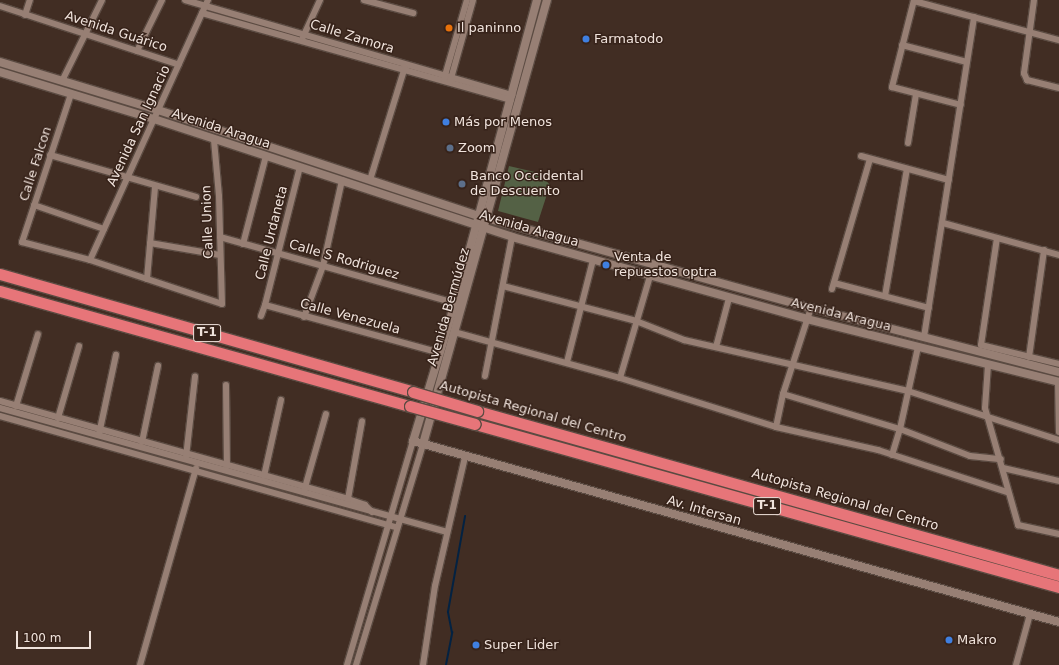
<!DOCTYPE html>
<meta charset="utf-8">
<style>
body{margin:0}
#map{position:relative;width:1059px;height:665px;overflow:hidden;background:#412d23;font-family:"DejaVu Sans",sans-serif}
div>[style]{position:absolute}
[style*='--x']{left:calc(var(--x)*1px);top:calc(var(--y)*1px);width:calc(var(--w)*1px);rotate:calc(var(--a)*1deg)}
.green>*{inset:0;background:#546145}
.stream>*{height:1.5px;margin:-0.75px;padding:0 0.75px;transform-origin:0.75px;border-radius:0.75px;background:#032242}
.roads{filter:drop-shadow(1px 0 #5b4b42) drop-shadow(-1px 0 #5b4b42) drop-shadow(0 1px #5b4b42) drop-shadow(0 -1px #5b4b42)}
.minor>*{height:6px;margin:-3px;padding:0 3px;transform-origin:3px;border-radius:3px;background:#977f74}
.tertiary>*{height:8px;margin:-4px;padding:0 4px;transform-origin:4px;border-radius:4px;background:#977f74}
.motorway>*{height:11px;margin:-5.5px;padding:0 5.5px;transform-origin:5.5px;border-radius:5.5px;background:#e77579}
.bridges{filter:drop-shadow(1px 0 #5b4b42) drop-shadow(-1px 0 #5b4b42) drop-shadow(0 1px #5b4b42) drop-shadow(0 -1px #5b4b42)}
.motorway-bridge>*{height:11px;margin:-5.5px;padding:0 5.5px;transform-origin:5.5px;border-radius:5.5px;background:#e77579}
.dots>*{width:11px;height:11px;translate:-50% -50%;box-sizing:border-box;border:2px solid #37231a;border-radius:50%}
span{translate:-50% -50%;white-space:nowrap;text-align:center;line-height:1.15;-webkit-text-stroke:3px #37231a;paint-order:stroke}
.shield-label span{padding:1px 3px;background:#37231a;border:1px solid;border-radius:3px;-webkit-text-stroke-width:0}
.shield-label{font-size:12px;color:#f0e3dc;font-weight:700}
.poi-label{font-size:13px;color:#f0e3dc}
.left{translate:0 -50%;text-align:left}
.street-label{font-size:13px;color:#f0e3dc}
.scale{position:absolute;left:16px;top:631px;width:75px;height:18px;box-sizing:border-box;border:2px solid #f0e3dc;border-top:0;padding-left:5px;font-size:12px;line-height:14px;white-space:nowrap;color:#f0e3dc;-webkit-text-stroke:3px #37231a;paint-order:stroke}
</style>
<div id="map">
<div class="green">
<div style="clip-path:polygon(509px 166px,539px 173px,550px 185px,538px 222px,498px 211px)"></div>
</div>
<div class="stream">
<div style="--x:446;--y:665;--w:33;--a:-79"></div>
<div style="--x:452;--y:633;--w:21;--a:-101"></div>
<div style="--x:448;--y:612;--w:97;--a:-79.9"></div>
</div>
<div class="roads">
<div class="minor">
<div style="--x:185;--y:0;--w:341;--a:16.2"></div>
<div style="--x:364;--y:0;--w:51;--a:14.9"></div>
<div style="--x:914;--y:0;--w:90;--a:104.2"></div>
<div style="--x:892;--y:87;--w:71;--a:14.6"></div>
<div style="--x:1034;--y:0;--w:74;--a:97.8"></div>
<div style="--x:1024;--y:73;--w:8;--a:67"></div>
<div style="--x:1027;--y:80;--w:33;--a:14"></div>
<div style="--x:914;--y:1;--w:150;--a:15.1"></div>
<div style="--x:0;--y:6;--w:188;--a:18.2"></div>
<div style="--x:202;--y:13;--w:321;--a:15.7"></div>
<div style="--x:25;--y:15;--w:16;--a:-72"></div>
<div style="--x:303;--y:37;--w:41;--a:-65.3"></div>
<div style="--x:902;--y:45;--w:67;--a:14.7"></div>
<div style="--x:137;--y:51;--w:57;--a:-63.9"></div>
<div style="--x:444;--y:79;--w:82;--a:-73.8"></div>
<div style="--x:62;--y:81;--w:90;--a:-63.7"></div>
<div style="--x:450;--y:82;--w:85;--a:-74.3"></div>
<div style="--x:71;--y:94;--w:156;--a:108.3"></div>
<div style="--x:22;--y:242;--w:70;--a:14.8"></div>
<div style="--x:90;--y:260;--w:139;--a:18.4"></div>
<div style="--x:222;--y:304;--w:108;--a:-91.6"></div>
<div style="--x:219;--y:196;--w:56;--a:-95.1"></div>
<div style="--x:908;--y:143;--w:50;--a:-80.7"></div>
<div style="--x:50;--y:155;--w:152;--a:16"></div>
<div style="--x:861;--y:156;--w:91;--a:15.3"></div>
<div style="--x:370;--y:180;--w:118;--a:-72.8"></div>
<div style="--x:34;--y:205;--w:74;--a:18.9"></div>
<div style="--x:943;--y:223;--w:120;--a:15.4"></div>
<div style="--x:220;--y:237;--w:247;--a:15.7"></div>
<div style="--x:997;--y:238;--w:108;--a:98.5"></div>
<div style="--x:981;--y:345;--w:80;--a:13.7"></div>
<div style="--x:150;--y:243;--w:71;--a:9.7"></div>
<div style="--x:243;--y:244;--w:91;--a:-75.4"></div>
<div style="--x:90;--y:260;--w:286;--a:-65.6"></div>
<div style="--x:147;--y:279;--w:92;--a:-85"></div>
<div style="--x:834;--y:283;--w:98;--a:14.7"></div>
<div style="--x:503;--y:286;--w:138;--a:14.7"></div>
<div style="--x:636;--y:321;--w:52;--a:21.6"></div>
<div style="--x:684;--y:340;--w:230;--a:12.8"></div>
<div style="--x:908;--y:391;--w:159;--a:18"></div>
<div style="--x:832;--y:289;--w:135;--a:-73.7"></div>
<div style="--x:885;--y:296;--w:129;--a:-80.2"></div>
<div style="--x:265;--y:305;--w:142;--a:-75.8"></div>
<div style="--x:261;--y:316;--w:12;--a:-70"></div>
<div style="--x:265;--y:305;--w:181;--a:15.3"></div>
<div style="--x:304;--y:317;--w:54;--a:-69.6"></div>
<div style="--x:323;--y:266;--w:88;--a:-77.5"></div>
<div style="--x:454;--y:332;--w:172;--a:15.5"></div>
<div style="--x:620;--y:378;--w:164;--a:17.4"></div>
<div style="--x:776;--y:427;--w:105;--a:12.7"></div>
<div style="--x:878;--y:450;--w:136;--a:18"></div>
<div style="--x:924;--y:337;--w:324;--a:-81.1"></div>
<div style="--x:716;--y:347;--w:51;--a:-75.1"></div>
<div style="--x:1029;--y:357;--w:108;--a:-82"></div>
<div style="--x:567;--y:362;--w:105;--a:-75.7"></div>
<div style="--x:988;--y:365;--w:43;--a:94"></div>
<div style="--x:985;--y:408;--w:122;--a:74.2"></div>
<div style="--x:1018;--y:525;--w:42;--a:12.4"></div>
<div style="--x:485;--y:376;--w:142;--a:-79"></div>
<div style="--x:620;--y:378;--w:106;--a:-73.6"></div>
<div style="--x:1058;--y:382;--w:50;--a:88.9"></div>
<div style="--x:226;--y:385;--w:81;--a:89.3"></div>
<div style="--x:783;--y:394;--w:122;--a:16.7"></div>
<div style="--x:900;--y:429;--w:75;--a:21.1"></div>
<div style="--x:970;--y:456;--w:31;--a:6"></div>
<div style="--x:0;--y:401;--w:362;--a:15.7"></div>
<div style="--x:348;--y:499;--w:18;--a:19"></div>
<div style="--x:365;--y:505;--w:10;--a:45"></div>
<div style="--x:16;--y:406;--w:75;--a:-73"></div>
<div style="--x:0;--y:408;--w:464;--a:15.5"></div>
<div style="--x:0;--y:416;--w:411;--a:15.7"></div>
<div style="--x:58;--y:418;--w:75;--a:-73.7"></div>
<div style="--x:776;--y:427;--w:34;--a:-78"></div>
<div style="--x:783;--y:394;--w:90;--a:-72"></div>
<div style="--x:99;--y:434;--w:81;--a:-77.9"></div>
<div style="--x:142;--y:442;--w:78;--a:-78.1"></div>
<div style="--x:892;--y:455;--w:27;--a:-73"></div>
<div style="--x:900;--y:429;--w:84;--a:-77.6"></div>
<div style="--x:186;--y:457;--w:81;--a:-83.6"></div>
<div style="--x:1003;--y:468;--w:57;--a:13.1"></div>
<div style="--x:264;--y:476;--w:78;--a:-77.4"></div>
<div style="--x:304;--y:491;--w:80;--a:-74.1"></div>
<div style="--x:348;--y:499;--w:79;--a:-79.8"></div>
<div style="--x:140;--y:665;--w:205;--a:-74.1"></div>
<div style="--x:347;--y:665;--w:234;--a:-73.6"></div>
<div style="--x:356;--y:665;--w:231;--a:-73.1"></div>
<div style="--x:423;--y:665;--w:80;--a:-81.4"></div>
<div style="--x:435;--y:586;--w:132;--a:-76.9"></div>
<div style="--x:1016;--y:665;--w:53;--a:-74.6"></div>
</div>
<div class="tertiary">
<div style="--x:537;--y:0;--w:314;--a:105.1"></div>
<div style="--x:455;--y:303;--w:144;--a:106.9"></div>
<div style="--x:413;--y:441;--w:671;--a:15.65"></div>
<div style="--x:0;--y:62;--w:165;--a:16.9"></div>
<div style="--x:158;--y:110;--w:338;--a:18.3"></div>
<div style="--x:479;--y:216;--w:345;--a:15.5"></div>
<div style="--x:811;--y:308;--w:256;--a:14.5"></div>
<div style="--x:0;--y:72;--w:161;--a:17"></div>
<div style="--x:154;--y:119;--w:377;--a:18.2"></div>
<div style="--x:512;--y:237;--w:306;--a:15.5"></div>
<div style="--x:807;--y:319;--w:260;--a:14"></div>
<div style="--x:423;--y:444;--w:461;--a:-74.4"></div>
</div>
<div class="motorway">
<div style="--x:0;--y:274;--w:430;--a:15.9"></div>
<div style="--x:0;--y:291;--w:426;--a:15.7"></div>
<div style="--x:477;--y:411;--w:605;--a:15.74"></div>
<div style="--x:475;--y:424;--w:606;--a:15.59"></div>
</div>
</div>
<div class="bridges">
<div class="motorway-bridge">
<div style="--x:413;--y:392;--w:67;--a:16.5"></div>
<div style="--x:410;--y:406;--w:67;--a:15.5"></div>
</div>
</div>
<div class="dots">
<div style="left:449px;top:28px;background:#e8710a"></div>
<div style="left:586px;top:39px;background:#3f7fe0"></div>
<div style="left:446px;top:122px;background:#3f7fe0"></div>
<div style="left:450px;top:148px;background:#5c6f8a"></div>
<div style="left:462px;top:184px;background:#5c6f8a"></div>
<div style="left:606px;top:265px;background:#3f7fe0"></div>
<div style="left:949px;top:640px;background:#3f7fe0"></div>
<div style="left:476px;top:645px;background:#3f7fe0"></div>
</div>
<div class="shield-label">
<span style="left:207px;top:333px">T-1</span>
<span style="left:767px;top:506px">T-1</span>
</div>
<div class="poi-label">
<span class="left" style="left:457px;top:28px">Il paninno</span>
<span class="left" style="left:594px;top:39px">Farmatodo</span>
<span class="left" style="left:454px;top:122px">Más por Menos</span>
<span class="left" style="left:458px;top:148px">Zoom</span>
<span class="left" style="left:470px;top:184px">Banco Occidental<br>de Descuento</span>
<span class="left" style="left:614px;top:265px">Venta de<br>repuestos optra</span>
<span class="left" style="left:957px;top:640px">Makro</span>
<span class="left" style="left:484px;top:645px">Super Lider</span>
</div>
<div class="street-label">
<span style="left:116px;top:32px;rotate:18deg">Avenida Guárico</span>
<span style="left:352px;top:37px;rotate:17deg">Calle Zamora</span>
<span style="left:139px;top:126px;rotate:-65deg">Avenida San Ignacio</span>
<span style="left:221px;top:129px;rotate:18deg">Avenida Aragua</span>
<span style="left:36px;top:164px;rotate:-72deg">Calle Falcon</span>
<span style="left:208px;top:222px;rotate:-92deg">Calle Union</span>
<span style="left:529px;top:229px;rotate:16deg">Avenida Aragua</span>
<span style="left:272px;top:233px;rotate:-76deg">Calle Urdaneta</span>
<span style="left:344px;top:260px;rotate:16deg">Calle S Rodriguez</span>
<span style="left:449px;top:307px;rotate:-74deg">Avenida Bermúdez</span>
<span style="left:841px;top:315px;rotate:14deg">Avenida Aragua</span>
<span style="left:350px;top:317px;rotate:15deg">Calle Venezuela</span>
<span style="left:533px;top:412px;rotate:16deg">Autopista Regional del Centro</span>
<span style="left:845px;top:500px;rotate:16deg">Autopista Regional del Centro</span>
<span style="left:704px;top:511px;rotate:16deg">Av. Intersan</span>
</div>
<div class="scale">100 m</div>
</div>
